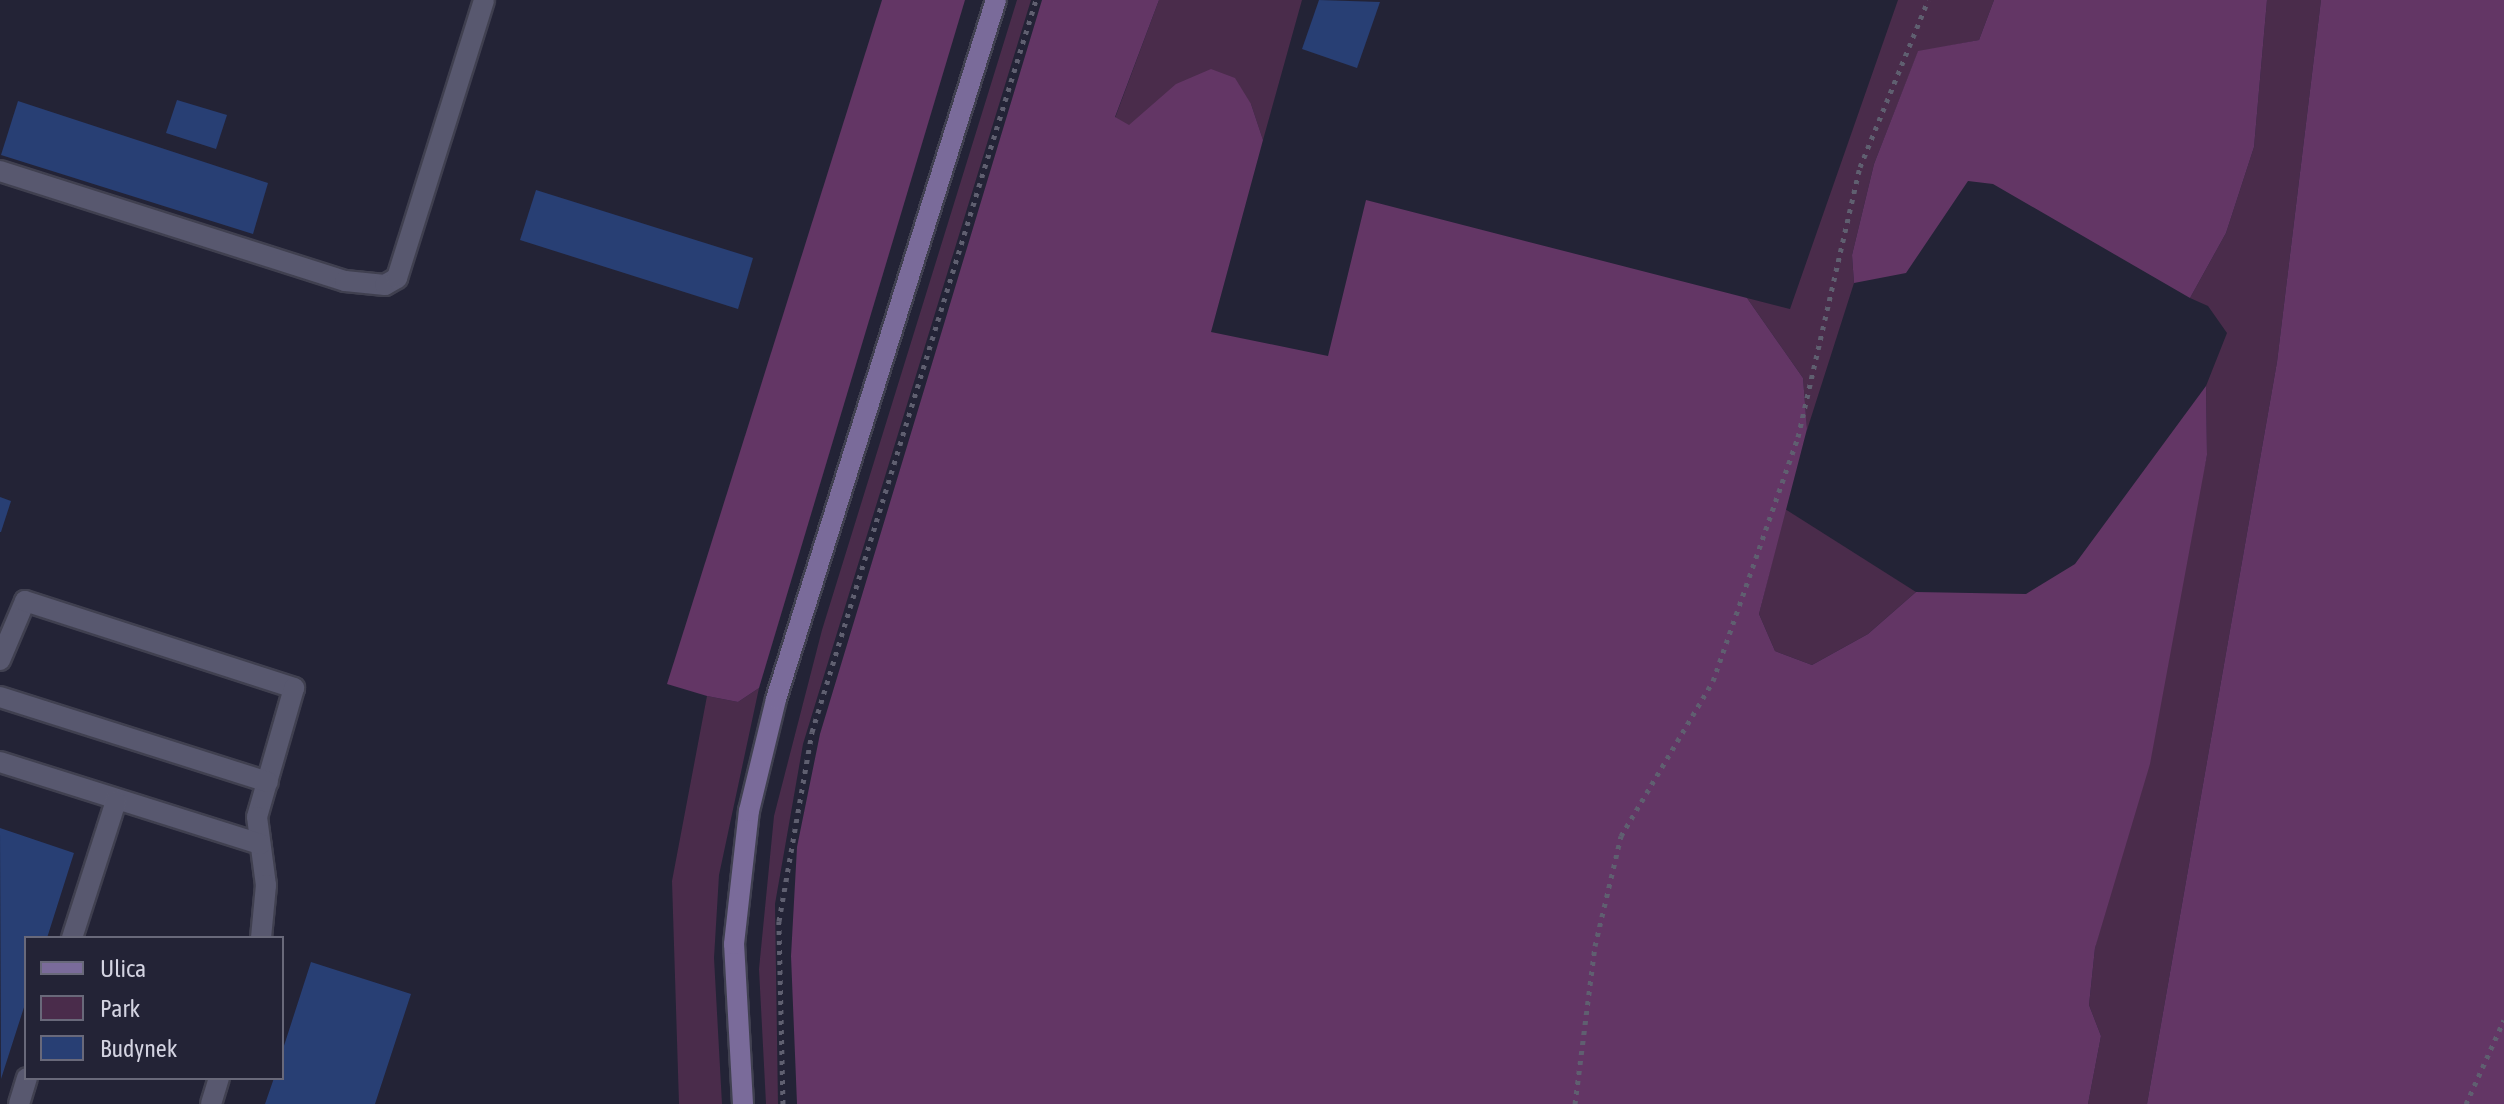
<!DOCTYPE html>
<style>
body{margin:0}
#map{position:relative;width:2504px;height:1104px;overflow:hidden;background:#232336;font-family:"Asap Condensed",sans-serif}
div>[style]{position:absolute}
[style*='--x']{left:calc(var(--x)*1px);top:calc(var(--y)*1px);width:calc(var(--w)*1px);rotate:calc(var(--a)*1deg)}
.green>*{inset:0;background:#4a2c4b}
.forest>*{inset:0;background:#633665}
.building>*{inset:0;background:#283f74}
.path>*{height:5px;margin-top:-2.5px;transform-origin:0;background:repeating-linear-gradient(90deg,#5f5f70 0 4px,transparent 0 10px)}
.roads{filter:drop-shadow(2px 0 #404050) drop-shadow(-2px 0 #404050) drop-shadow(0 2px #404050) drop-shadow(0 -2px #404050)}
.lane>*{height:20px;margin:-10px;padding:0 10px;transform-origin:10px;border-radius:10px;background:#58586f}
.secondary>*{height:20px;margin:-10px;padding:0 10px;transform-origin:10px;border-radius:10px;background:#7a6b9a}
span{translate:-50% -50%;white-space:nowrap;text-align:center;line-height:1.15;-webkit-text-stroke:8px #232336;paint-order:stroke}
.legend{position:absolute;left:24px;top:936px;width:260px;height:144px;box-sizing:border-box;background:#232336;border:2px solid #69697a;margin:0;padding:10px 14px;list-style:none;font-size:24px;color:#d3d3e1}
.legend li{display:flex;align-items:center;gap:16px;height:40px}
.legend b{width:40px;border:2px solid #69697a}
</style>
<div id="map">
<div class="green">
<div style="clip-path:polygon(1017px 0,1031px 0,803px 744px,775px 904px,778px 1104px,766px 1104px,759px 969px,774px 816px,822px 630px)"></div>
<div style="clip-path:polygon(1159px 0,1302px 0,1263px 140px,1251px 104px,1149px 110px,1129px 126px,1115px 118px)"></div>
<div style="clip-path:polygon(1898px 0,1994px 0,1979px 40px,1918px 52px,1874px 164px,1852px 255px,1854px 283px,1807px 430px,1803px 378px,1747px 298px,1790px 309px)"></div>
<div style="clip-path:polygon(2267px 0,2321px 0,2277px 362px,2147px 1104px,2088px 1104px,2101px 1036px,2089px 1005px,2095px 948px,2207px 455px,2206px 386px,2227px 333px,2208px 306px,2190px 298px,2226px 233px,2254px 147px)"></div>
<div style="clip-path:polygon(1785px 509px,1916px 592px,1868px 634px,1812px 665px,1775px 651px,1759px 614px)"></div>
<div style="clip-path:polygon(759px 688px,719px 875px,714px 958px,722px 1104px,679px 1104px,672px 881px,707px 696px,738px 702px)"></div>
</div>
<div class="forest">
<div style="clip-path:polygon(882px 0,965px 0,759px 688px,738px 702px,707px 696px,667px 684px)"></div>
<div style="clip-path:polygon(1042px 0,1159px 0,1115px 117px,1129px 125px,1176px 84px,1211px 69px,1235px 78px,1251px 104px,1263px 140px,1211px 332px,1328px 356px,1366px 200px,1747px 298px,1803px 378px,1807px 429px,1759px 614px,1775px 651px,1812px 665px,1868px 634px,1916px 592px,2026px 594px,2075px 564px,2206px 386px,2207px 455px,2150px 764px,2095px 948px,2089px 1005px,2101px 1036px,2088px 1104px,797px 1104px,791px 956px,797px 847px,820px 734px)"></div>
<div style="clip-path:polygon(1994px 0,2267px 0,2254px 147px,2226px 233px,2190px 298px,1993px 184px,1968px 181px,1906px 273px,1854px 283px,1852px 255px,1874px 164px,1918px 51px,1979px 40px)"></div>
<div style="clip-path:polygon(2321px 0,2504px 0,2504px 1104px,2147px 1104px,2277px 362px)"></div>
</div>
<div class="building">
<div style="clip-path:polygon(1319px 0,1380px 2px,1357px 68px,1302px 49px)"></div>
<div style="clip-path:polygon(177px 100px,227px 115px,216px 149px,166px 133px)"></div>
<div style="clip-path:polygon(18px 101px,268px 183px,253px 234px,1px 155px)"></div>
<div style="clip-path:polygon(536px 190px,753px 258px,738px 309px,520px 240px)"></div>
<div style="clip-path:polygon(0 497px,11px 501px,1px 532px,0 532px)"></div>
<div style="clip-path:polygon(0 828px,74px 853px,47px 938px,26px 938px,26px 1001px,1px 1079px)"></div>
<div style="clip-path:polygon(311px 962px,411px 994px,375px 1104px,265px 1104px,274px 1078px,282px 1078px,282px 1052px)"></div>
</div>
<div class="path">
<div style="--x:783;--y:1104;--w:183;--a:-91.3"></div>
<div style="--x:779;--y:921;--w:192;--a:-80.1"></div>
<div style="--x:812;--y:732;--w:766;--a:-72.99"></div>
<div style="--x:1575;--y:1104;--w:159;--a:-82.8"></div>
<div style="--x:1595;--y:946;--w:113;--a:-76.7"></div>
<div style="--x:1621;--y:836;--w:180;--a:-59.3"></div>
<div style="--x:1713;--y:681;--w:258;--a:-70.8"></div>
<div style="--x:1798;--y:437;--w:277;--a:-77.1"></div>
<div style="--x:1860;--y:167;--w:180;--a:-67.8"></div>
<div style="--x:2466;--y:1104;--w:92;--a:-65.7"></div>
</div>
<div class="roads">
<div class="lane">
<div style="--x:0;--y:171;--w:362;--a:17.7"></div>
<div style="--x:345;--y:281;--w:40;--a:5.7"></div>
<div style="--x:385;--y:285;--w:14;--a:-30"></div>
<div style="--x:397;--y:278;--w:291;--a:-72.6"></div>
<div style="--x:0;--y:660;--w:64;--a:-67"></div>
<div style="--x:25;--y:601;--w:283;--a:17.9"></div>
<div style="--x:294;--y:688;--w:134;--a:106"></div>
<div style="--x:257;--y:817;--w:69;--a:82.5"></div>
<div style="--x:266;--y:885;--w:53;--a:95.4"></div>
<div style="--x:0;--y:697;--w:281;--a:17.6"></div>
<div style="--x:0;--y:762;--w:273;--a:17.5"></div>
<div style="--x:72;--y:938;--w:144;--a:-72.2"></div>
<div style="--x:19;--y:1104;--w:27;--a:-73"></div>
<div style="--x:211;--y:1104;--w:27;--a:-73"></div>
</div>
<div class="secondary">
<div style="--x:743;--y:1104;--w:160;--a:-93.2"></div>
<div style="--x:734;--y:944;--w:134;--a:-83.6"></div>
<div style="--x:749;--y:811;--w:115;--a:-76.4"></div>
<div style="--x:776;--y:699;--w:733;--a:-72.53"></div>
</div>
</div>
<ul class="legend">
<li><b style="height:10px;background:#7a6b9a"></b>Ulica</li>
<li><b style="height:22px;background:#4a2c4b"></b>Park</li>
<li><b style="height:22px;background:#283f74"></b>Budynek</li>
</ul>
</div>
